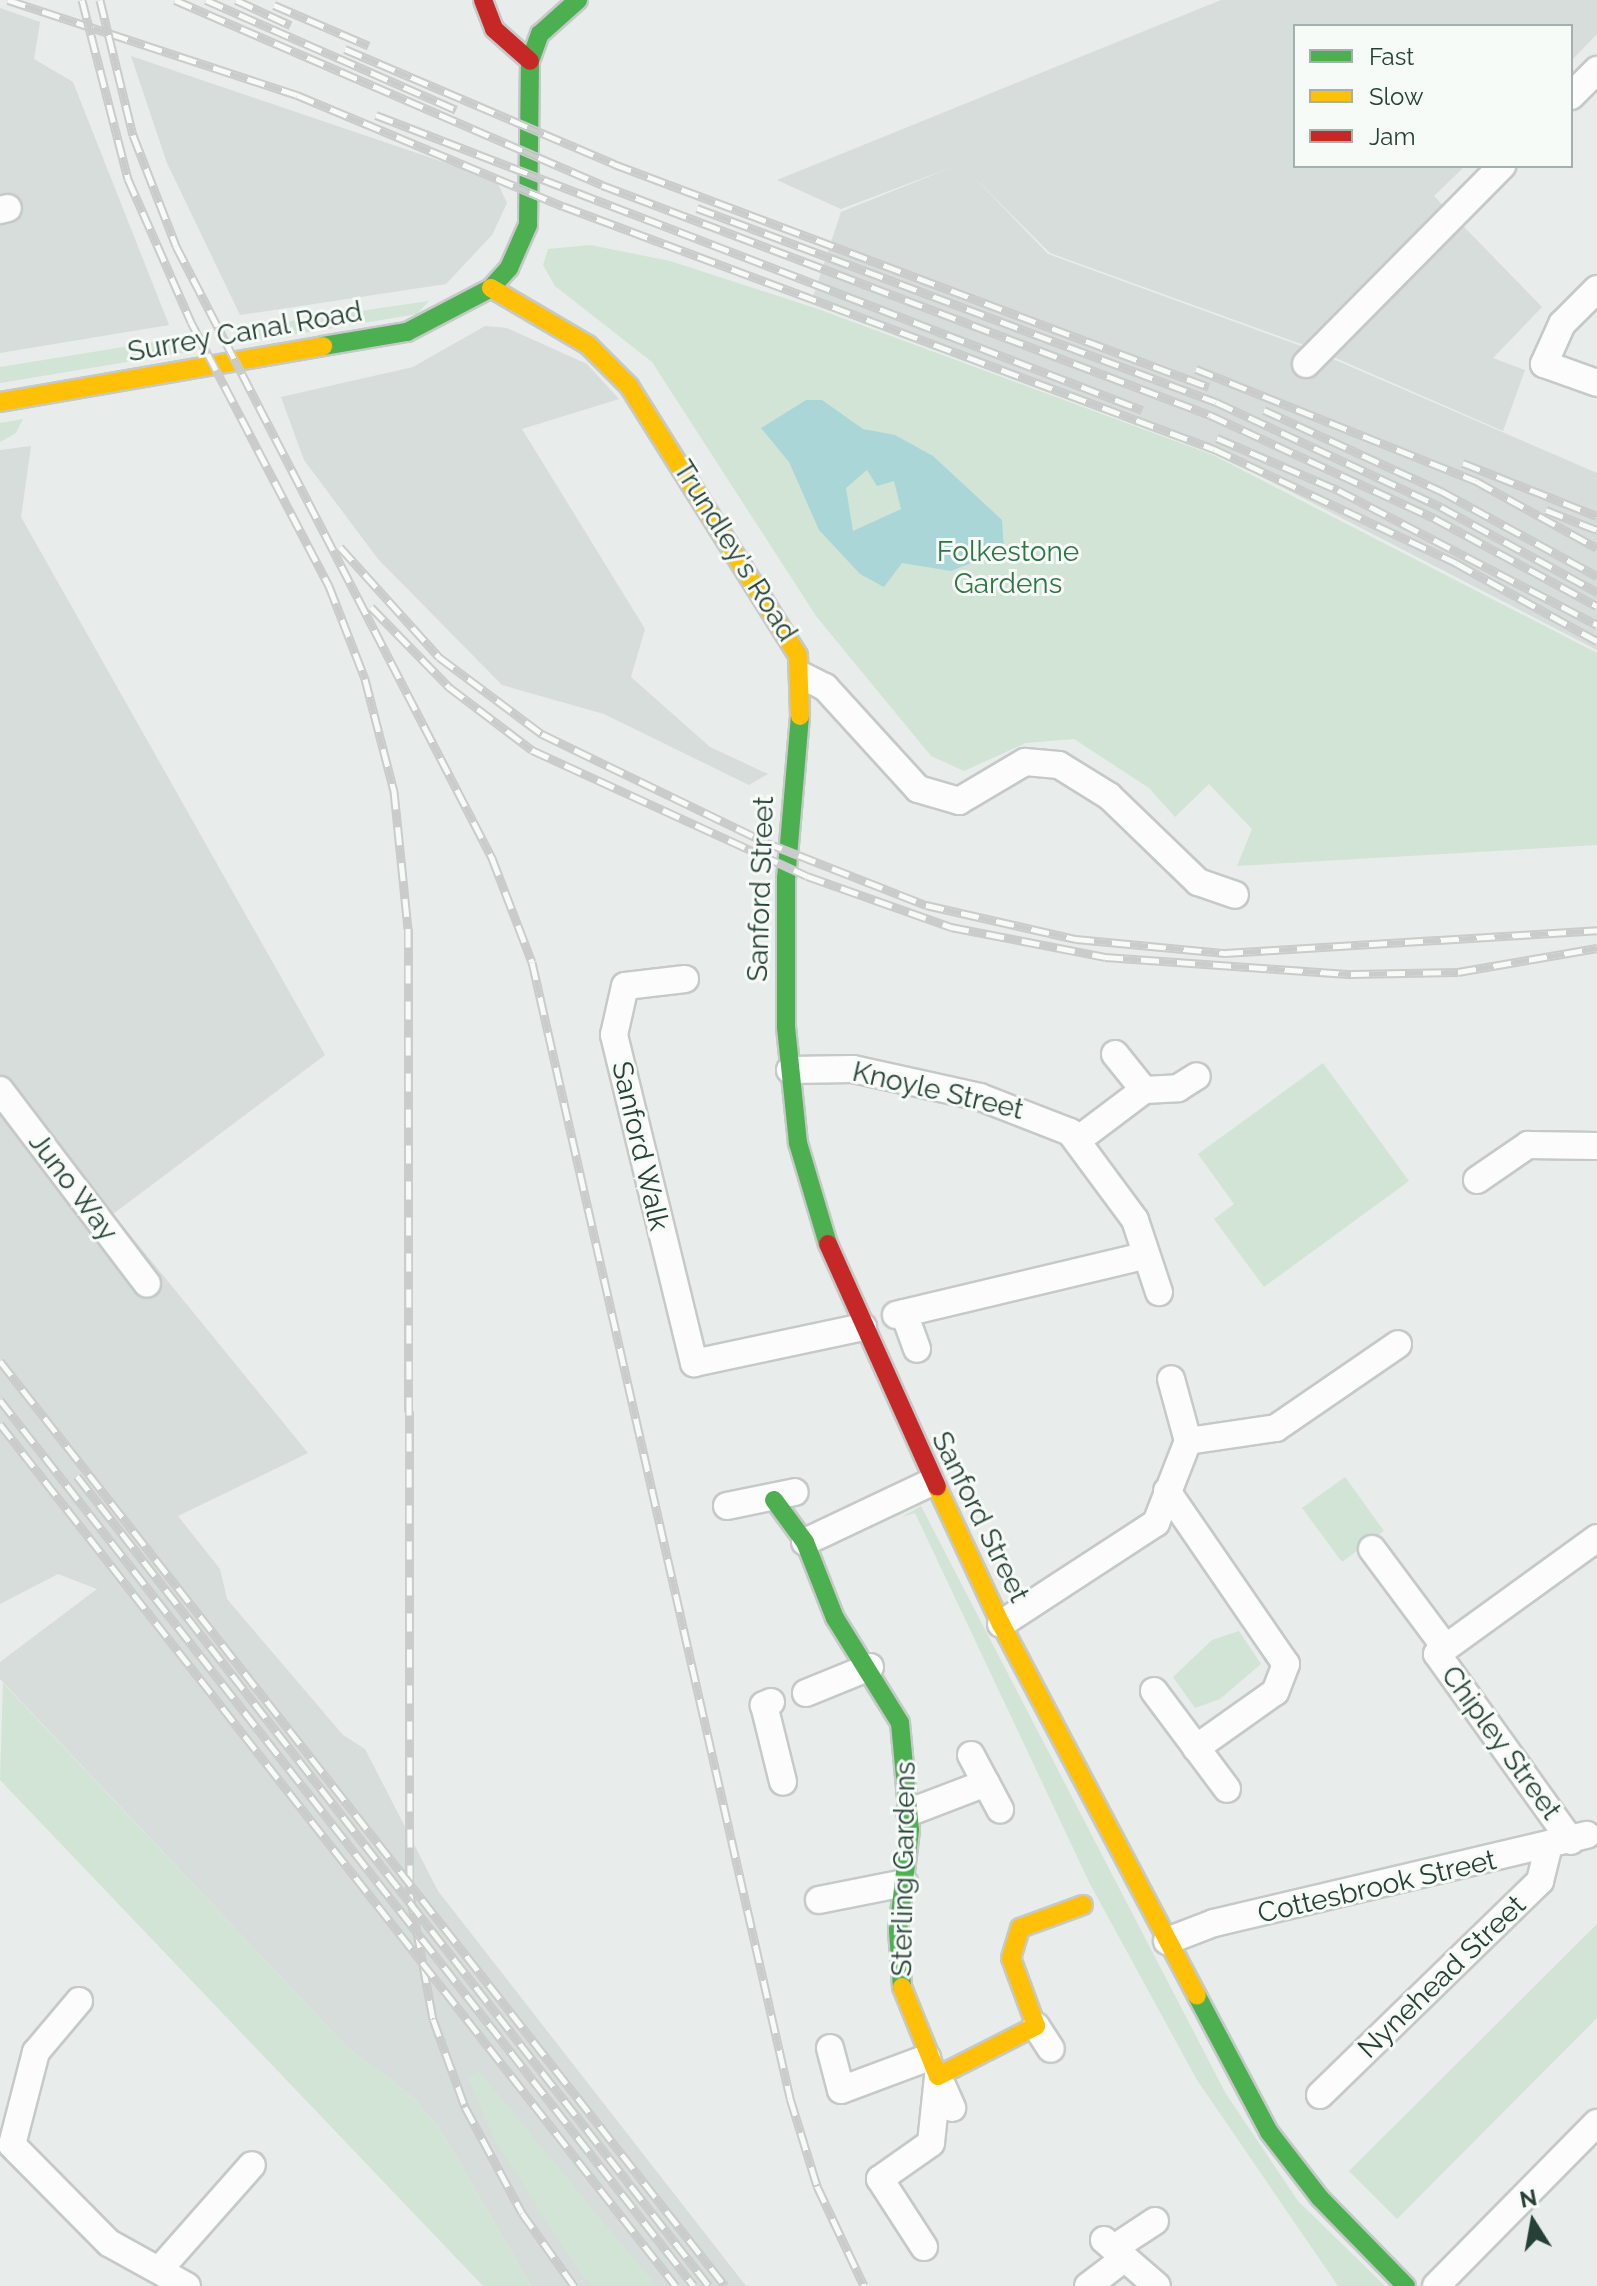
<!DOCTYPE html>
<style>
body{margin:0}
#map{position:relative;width:1597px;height:2286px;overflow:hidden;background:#e8ecea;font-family:Raleway,sans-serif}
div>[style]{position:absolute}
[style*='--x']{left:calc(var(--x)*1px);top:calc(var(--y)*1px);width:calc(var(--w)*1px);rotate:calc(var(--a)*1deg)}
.built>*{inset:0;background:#d6ddda}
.green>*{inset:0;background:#d2e4d6}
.water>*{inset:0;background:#abd6d8}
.roads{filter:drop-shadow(2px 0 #c5c9c7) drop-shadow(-2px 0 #c5c9c7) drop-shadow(0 2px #c5c9c7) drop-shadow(0 -2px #c5c9c7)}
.street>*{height:26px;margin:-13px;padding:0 13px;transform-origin:13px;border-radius:13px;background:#fcfcfc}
.fast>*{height:18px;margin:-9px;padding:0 9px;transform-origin:9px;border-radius:9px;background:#4caf50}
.slow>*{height:18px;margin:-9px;padding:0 9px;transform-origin:9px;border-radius:9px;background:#ffc107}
.jam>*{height:18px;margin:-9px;padding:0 9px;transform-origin:9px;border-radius:9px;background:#c62828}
.rail>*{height:9px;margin-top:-4.5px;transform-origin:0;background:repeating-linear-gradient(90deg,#f7fbf8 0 18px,#c9cccb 0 36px);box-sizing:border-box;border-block:2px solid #c9cccb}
span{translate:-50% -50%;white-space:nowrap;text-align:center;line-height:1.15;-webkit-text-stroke:6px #f7fbf8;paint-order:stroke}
.street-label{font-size:28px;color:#254037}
.park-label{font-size:28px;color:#307645}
.legend{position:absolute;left:1293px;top:24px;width:280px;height:144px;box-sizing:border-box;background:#f7fbf8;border:2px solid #a3b0ab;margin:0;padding:10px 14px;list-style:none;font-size:24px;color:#254037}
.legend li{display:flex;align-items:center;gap:16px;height:40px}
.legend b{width:40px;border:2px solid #a3b0ab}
.north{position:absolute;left:1493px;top:2182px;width:80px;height:80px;-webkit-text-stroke:6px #f7fbf8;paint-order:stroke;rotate:349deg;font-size:22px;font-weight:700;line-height:32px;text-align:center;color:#254037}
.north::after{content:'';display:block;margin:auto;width:28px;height:36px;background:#254037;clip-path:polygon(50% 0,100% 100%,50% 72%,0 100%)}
</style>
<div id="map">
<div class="built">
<div style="clip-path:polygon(1221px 0,1597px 0,1597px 34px,1571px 61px,1571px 26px,1295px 26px,1295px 166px,1465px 166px,1434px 196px,1542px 307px,1493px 358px,1525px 370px,1503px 431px,1315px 349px,1050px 253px,970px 173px,1048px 254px,1312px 350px,1597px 473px,1597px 650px,1214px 452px,811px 303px,841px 212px,955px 166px,841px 209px,777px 180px)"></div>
<div style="clip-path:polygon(0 8px,40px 22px,34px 59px,73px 82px,169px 325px,0 353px)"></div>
<div style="clip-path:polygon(131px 56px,496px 180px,507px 203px,492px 235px,446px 284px,240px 315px,167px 163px)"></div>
<div style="clip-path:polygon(485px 326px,507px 328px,587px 364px,619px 399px,522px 429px,645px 629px,631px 677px,710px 747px,768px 774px,749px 785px,604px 714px,502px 685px,378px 559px,304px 460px,281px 397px,413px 367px)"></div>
<div style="clip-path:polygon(31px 446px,21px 517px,325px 1055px,113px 1214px,308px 1453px,178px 1516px,220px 1569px,227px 1599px,343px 1735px,365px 1749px,438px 1891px,746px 2286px,531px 2286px,440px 2129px,410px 2094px,349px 2049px,0 1679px,0 1662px,97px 1589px,58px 1574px,0 1604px,0 450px)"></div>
</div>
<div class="green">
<div style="clip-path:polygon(590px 245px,670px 261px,818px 309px,1213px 455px,1597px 653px,1597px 845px,1237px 866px,1252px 829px,1209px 784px,1175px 817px,1149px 788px,1074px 739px,1026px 743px,964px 771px,931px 756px,816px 616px,652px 362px,555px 286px,543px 265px,548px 249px)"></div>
<div style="clip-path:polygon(429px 301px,417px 314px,243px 343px,236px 329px)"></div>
<div style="clip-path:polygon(179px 338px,187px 352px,0 383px,0 367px)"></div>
<div style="clip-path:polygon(23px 419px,16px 433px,0 442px,0 423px)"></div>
<div style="clip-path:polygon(1323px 1063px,1409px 1181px,1264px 1287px,1214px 1219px,1234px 1204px,1198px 1154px)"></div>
<div style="clip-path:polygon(1345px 1477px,1384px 1531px,1342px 1562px,1302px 1508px)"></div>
<div style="clip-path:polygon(921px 1506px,1226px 2094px,1298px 2201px,1385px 2286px,1338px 2286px,1197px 2080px,1090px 1884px,915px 1513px,902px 1517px)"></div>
<div style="clip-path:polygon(1239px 1631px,1261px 1664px,1220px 1699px,1195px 1708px,1173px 1677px,1212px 1640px)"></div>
<div style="clip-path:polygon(3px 1683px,349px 2049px,410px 2094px,440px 2129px,531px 2286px,483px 2286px,0 1780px)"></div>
<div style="clip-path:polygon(1597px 1924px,1597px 2018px,1397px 2219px,1349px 2171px)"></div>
<div style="clip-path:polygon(479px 2071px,628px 2252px,657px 2286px,592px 2286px,582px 2275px,497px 2144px,467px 2077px)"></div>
</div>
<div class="water">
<div style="clip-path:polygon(evenodd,806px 400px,822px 400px,863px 429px,895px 435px,933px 456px,1002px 520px,1004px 550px,951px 571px,902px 563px,884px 587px,860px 574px,819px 530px,789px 462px,761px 428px,806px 400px,867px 470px,877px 486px,894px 481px,901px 509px,853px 531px,846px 488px,867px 470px)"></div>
</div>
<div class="roads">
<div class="street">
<div style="--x:1571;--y:96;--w:37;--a:-45"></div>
<div style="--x:0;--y:210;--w:8;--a:-14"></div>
<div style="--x:1597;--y:289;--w:49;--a:135"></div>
<div style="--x:1562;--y:324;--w:44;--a:114.2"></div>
<div style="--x:1544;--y:364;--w:56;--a:19.7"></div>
<div style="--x:1306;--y:364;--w:279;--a:-45.3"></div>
<div style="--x:803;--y:676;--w:25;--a:27"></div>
<div style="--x:825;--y:687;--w:138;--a:47.6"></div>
<div style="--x:918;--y:789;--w:43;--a:16.3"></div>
<div style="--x:959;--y:801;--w:77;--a:-30.6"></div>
<div style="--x:1025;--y:762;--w:34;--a:5"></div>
<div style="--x:1059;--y:765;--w:59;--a:31.8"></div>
<div style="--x:1109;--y:796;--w:124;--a:44"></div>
<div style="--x:1198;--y:882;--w:39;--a:19"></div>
<div style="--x:685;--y:979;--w:60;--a:173.3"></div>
<div style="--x:625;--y:986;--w:50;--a:102.7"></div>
<div style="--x:614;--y:1035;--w:338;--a:76.3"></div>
<div style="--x:694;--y:1363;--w:173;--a:-12"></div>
<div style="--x:1115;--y:1054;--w:46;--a:51.1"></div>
<div style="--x:1144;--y:1090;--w:34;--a:-3"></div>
<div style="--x:1178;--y:1088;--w:22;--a:-32"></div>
<div style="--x:790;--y:1070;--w:63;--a:-0.9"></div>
<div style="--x:853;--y:1069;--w:130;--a:12.4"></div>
<div style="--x:980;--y:1097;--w:97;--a:21.3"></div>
<div style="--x:1070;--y:1132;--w:109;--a:53.5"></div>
<div style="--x:1135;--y:1220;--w:76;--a:71.6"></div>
<div style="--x:0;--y:1090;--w:243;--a:52.8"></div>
<div style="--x:1079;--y:1139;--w:81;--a:-37"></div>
<div style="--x:1477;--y:1180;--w:62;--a:-34.5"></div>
<div style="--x:1528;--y:1145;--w:69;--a:0.8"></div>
<div style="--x:904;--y:1313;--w:38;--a:70"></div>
<div style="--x:896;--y:1315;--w:255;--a:-13.4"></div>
<div style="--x:1188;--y:1441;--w:89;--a:-8.4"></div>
<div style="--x:1276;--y:1428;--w:148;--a:-34.5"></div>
<div style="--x:1167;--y:1491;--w:210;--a:55.5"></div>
<div style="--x:1286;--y:1664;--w:30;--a:111"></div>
<div style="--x:1275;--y:1692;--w:97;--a:144.7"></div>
<div style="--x:727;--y:1506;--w:69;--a:-11.6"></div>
<div style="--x:805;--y:1542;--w:138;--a:-25.3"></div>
<div style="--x:1372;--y:1549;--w:122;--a:53.3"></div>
<div style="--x:1001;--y:1624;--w:185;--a:-33.1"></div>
<div style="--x:1156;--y:1523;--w:88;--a:-68.7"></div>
<div style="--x:1188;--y:1441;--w:64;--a:-105.3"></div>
<div style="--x:1154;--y:1691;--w:122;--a:53.3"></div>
<div style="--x:806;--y:1693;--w:69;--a:-22.1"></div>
<div style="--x:771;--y:1702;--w:8;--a:157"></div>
<div style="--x:764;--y:1705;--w:79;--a:76.1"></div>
<div style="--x:971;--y:1755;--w:32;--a:62"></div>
<div style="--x:910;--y:1812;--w:81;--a:-20.9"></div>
<div style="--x:986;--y:1783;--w:30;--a:62"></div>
<div style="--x:1571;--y:1841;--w:230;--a:-125.6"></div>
<div style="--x:1437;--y:1654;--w:198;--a:-35.9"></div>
<div style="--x:819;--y:1900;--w:87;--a:-11.3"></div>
<div style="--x:1167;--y:1941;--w:50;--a:-21"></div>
<div style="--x:1214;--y:1923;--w:383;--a:-13.3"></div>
<div style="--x:79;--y:2001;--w:67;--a:130.1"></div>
<div style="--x:36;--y:2052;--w:96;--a:104.5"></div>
<div style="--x:12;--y:2145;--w:138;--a:45.3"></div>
<div style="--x:109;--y:2243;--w:89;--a:28.9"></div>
<div style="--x:1036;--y:2026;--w:27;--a:57"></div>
<div style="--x:830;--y:2048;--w:43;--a:75.3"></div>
<div style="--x:841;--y:2090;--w:92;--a:-20.4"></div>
<div style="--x:1320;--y:2095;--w:307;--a:-44.2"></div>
<div style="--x:1540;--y:1881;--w:33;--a:-76"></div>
<div style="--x:1104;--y:2240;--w:70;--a:41"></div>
<div style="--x:924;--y:2247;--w:81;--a:-122.9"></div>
<div style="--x:880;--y:2179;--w:62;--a:-35.2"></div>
<div style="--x:931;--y:2143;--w:67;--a:-84"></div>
<div style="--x:938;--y:2076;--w:35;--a:66"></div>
<div style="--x:1114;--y:2248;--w:49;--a:-33.4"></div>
<div style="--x:159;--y:2270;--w:140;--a:-48.5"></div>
<div style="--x:1088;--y:2286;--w:46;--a:-37.1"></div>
<div style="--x:1436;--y:2286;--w:229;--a:-45.4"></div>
</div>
<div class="fast">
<div style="--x:323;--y:346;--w:85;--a:-9.5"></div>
<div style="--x:407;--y:332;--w:95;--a:-27.6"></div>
<div style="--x:491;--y:288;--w:27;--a:-48"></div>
<div style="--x:509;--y:268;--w:47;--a:-66.2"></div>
<div style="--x:528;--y:225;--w:164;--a:-89.3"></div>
<div style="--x:530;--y:61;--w:29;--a:-70"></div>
<div style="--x:540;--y:34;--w:51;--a:-41.8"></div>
<div style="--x:800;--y:716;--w:163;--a:94.9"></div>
<div style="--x:786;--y:878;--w:149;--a:90"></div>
<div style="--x:786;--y:1027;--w:117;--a:84.1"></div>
<div style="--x:798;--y:1143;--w:105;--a:73.5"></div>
<div style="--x:774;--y:1500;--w:52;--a:53.6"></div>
<div style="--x:805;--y:1542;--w:82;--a:68.5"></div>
<div style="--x:835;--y:1618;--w:123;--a:58.2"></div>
<div style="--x:900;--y:1723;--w:107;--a:84.7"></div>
<div style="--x:910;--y:1830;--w:101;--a:96.8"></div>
<div style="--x:898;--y:1930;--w:57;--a:86"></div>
<div style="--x:1197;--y:1996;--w:154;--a:62.1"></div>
<div style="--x:1269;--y:2132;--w:83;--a:52.3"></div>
<div style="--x:1320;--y:2198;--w:123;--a:45.7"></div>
</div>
<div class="slow">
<div style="--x:491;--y:288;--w:113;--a:30.4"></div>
<div style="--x:588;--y:345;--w:58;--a:45"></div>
<div style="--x:629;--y:386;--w:318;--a:57.9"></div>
<div style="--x:798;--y:655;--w:61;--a:88.1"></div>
<div style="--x:0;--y:402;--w:328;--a:-9.8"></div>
<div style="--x:937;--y:1487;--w:151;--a:65"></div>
<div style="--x:1001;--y:1624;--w:420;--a:62.2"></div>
<div style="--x:902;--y:1987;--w:96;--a:68"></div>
<div style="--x:938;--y:2076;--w:110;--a:-27"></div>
<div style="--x:1036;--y:2026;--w:72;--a:-110.2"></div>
<div style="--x:1011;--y:1958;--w:31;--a:-73"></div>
<div style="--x:1020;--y:1928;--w:67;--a:-20.1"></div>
</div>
<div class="jam">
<div style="--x:483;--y:0;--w:31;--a:69"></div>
<div style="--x:494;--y:29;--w:48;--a:41.6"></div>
<div style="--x:828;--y:1244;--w:266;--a:65.8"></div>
</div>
</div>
<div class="rail">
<div style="--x:8;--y:0;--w:304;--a:18.2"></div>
<div style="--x:297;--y:95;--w:288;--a:22.7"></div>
<div style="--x:563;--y:206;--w:695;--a:20.47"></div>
<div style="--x:1214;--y:449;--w:268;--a:25.2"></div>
<div style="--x:1456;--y:563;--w:161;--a:29"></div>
<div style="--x:82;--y:0;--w:185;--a:75.6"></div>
<div style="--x:128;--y:179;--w:156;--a:66.2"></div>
<div style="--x:191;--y:322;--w:298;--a:62.4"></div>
<div style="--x:329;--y:586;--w:100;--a:68.8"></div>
<div style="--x:365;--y:679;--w:116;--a:75.5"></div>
<div style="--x:394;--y:791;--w:139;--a:84.2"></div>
<div style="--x:408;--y:929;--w:965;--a:89.88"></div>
<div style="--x:410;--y:1894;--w:127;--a:79.6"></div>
<div style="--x:433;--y:2019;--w:94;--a:70"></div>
<div style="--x:465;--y:2107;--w:120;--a:61.7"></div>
<div style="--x:522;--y:2213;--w:90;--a:54.5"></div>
<div style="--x:100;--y:0;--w:139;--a:76.3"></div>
<div style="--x:133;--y:135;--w:119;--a:68.8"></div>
<div style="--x:176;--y:246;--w:689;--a:62.69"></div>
<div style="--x:492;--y:858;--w:111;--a:69"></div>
<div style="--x:532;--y:962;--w:1165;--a:77.2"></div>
<div style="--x:790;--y:2098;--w:92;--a:72.9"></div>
<div style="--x:817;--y:2186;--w:110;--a:64.8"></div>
<div style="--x:175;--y:0;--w:465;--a:23.4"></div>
<div style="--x:602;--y:185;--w:650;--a:20.72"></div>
<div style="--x:1210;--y:415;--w:247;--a:24.7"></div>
<div style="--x:1434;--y:518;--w:185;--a:28.4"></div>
<div style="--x:206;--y:0;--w:273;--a:23.7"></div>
<div style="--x:236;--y:0;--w:60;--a:24.8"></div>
<div style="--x:274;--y:5;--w:103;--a:23.3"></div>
<div style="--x:345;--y:49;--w:293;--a:23.1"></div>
<div style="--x:614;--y:164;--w:635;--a:20.55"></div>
<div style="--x:376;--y:115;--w:821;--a:21.06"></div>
<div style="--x:697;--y:208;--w:554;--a:20.5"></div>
<div style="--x:1216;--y:402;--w:248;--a:25"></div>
<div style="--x:1441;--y:507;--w:178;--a:28.6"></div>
<div style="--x:1196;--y:369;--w:302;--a:21.8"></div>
<div style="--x:1476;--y:481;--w:138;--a:29"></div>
<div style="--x:1264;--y:410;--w:195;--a:24.6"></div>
<div style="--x:1441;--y:491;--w:178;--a:28.6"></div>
<div style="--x:1217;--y:438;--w:132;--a:23.3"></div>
<div style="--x:1338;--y:490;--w:292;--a:27.5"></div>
<div style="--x:1463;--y:463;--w:144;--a:21.6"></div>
<div style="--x:1546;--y:510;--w:55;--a:21.4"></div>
<div style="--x:340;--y:547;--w:148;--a:48"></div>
<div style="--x:439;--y:657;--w:129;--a:36.8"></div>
<div style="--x:542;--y:734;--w:248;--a:25.8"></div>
<div style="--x:765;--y:842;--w:173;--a:21.4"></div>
<div style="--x:926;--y:905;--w:154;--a:12.8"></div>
<div style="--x:1076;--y:939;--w:150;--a:5.4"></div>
<div style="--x:1225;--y:953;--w:373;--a:-3.5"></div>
<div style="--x:371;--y:607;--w:112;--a:45.7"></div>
<div style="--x:449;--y:687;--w:104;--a:37.2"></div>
<div style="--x:532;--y:750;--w:302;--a:24.6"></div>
<div style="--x:807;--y:876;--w:153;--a:19.5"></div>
<div style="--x:951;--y:927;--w:157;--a:11"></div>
<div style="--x:1105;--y:957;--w:247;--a:4"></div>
<div style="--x:1351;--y:974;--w:107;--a:-1.1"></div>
<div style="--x:1458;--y:972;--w:141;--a:-9.8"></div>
<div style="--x:0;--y:1361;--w:1175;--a:51.91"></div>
<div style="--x:0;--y:1400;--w:1125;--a:51.93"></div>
<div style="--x:0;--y:1424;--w:1095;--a:51.9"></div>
<div style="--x:77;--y:1476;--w:1027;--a:52.04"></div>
</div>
<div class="street-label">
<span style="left:245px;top:332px;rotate:-10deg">Surrey Canal Road</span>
<span style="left:735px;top:551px;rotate:58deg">Trundley's Road</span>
<span style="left:761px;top:889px;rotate:-88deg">Sanford Street</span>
<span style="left:938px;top:1091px;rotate:13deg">Knoyle Street</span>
<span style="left:640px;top:1146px;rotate:77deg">Sanford Walk</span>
<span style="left:73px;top:1187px;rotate:53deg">Juno Way</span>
<span style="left:980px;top:1517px;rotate:64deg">Sanford Street</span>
<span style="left:1501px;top:1743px;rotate:54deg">Chipley Street</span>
<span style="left:904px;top:1869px;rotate:-89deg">Sterling Gardens</span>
<span style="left:1377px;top:1887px;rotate:-13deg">Cottesbrook Street</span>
<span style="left:1442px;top:1977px;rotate:-44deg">Nynehead Street</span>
</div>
<div class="park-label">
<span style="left:1008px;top:568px">Folkestone<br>Gardens</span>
</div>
<ul class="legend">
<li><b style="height:10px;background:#4caf50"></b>Fast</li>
<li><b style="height:10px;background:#ffc107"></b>Slow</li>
<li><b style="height:10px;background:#c62828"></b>Jam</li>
</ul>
<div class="north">N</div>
</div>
